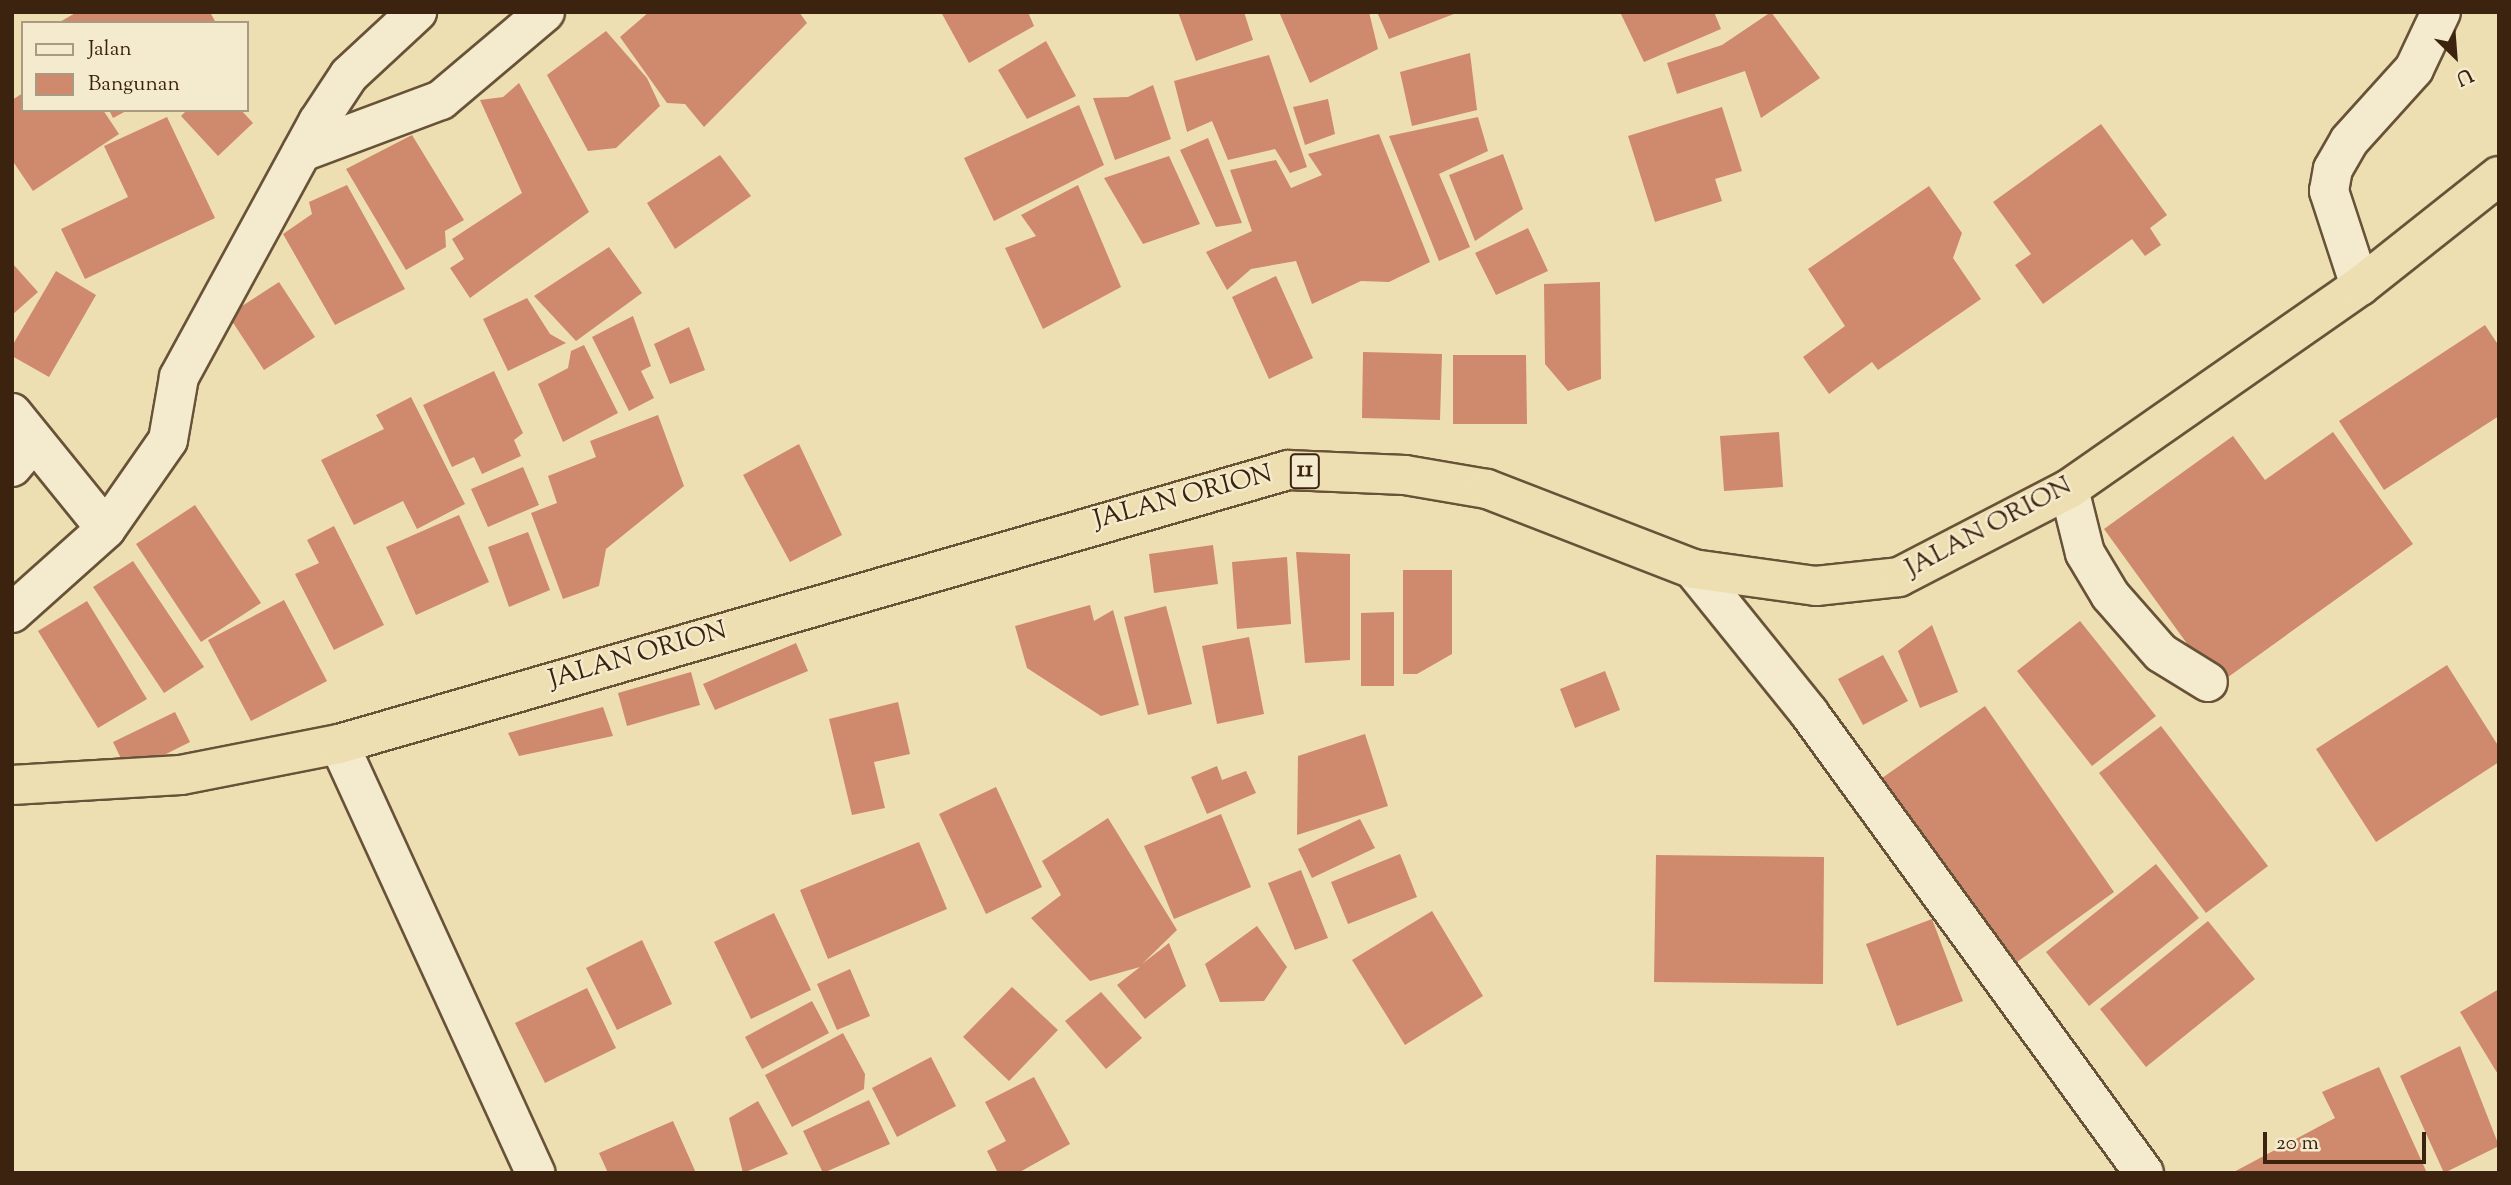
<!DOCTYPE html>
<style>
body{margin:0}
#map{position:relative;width:2511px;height:1185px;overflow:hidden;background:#eedfb2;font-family:"Sorts Mill Goudy",serif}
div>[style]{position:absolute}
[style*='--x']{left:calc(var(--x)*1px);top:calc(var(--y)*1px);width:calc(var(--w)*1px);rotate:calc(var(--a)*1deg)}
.building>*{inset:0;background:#cf896d}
.roads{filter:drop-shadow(2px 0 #685238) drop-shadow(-2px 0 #685238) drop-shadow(0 2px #685238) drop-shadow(0 -2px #685238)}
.street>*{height:38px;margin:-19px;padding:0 19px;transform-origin:19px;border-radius:19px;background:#f4eacd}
.highway>*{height:38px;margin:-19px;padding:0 19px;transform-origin:19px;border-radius:19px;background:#eedfb2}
span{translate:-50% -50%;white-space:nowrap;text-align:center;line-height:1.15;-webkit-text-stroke:5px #f4eacd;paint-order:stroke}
.shield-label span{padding:2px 5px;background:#f4eacd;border:2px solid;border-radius:5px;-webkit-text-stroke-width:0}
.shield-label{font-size:24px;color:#3c230f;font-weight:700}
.street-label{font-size:26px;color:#3c230f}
.frame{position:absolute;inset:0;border:14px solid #3c230f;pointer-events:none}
.legend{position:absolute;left:21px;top:21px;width:228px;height:91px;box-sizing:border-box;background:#f4eacd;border:2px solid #aa9a81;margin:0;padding:9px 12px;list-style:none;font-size:21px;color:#3c230f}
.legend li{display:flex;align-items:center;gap:14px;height:35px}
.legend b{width:35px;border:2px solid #aa9a81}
.north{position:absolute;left:2420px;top:21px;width:70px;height:70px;-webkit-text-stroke:5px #f4eacd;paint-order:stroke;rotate:155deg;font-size:19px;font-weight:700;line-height:28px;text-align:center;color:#3c230f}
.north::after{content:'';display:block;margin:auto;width:24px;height:32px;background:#3c230f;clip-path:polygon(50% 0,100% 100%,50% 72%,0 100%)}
.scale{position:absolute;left:2263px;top:1132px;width:163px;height:32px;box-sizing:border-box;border:4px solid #3c230f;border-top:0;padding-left:9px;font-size:21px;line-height:24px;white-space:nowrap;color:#3c230f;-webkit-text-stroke:5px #f4eacd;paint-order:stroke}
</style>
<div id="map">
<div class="building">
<div style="clip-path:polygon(77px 12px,210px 12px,216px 23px,58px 23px)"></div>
<div style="clip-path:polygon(649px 12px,799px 12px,807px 23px,704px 127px,685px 104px,667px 103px,620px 37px)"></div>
<div style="clip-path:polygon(941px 12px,1028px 12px,1034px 26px,969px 63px)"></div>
<div style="clip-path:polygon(1178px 12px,1244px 12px,1253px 40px,1196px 61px)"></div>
<div style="clip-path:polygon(1279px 12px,1369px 12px,1378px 49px,1310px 83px)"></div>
<div style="clip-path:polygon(1377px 12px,1459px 12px,1389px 39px)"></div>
<div style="clip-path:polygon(1620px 12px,1714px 12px,1721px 29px,1644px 62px)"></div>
<div style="clip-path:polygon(1771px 12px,1820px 78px,1761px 118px,1745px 71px,1677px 94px,1667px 63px,1722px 45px)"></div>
<div style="clip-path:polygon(606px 31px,647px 78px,660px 106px,616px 148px,588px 151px,547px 75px)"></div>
<div style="clip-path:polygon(1046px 41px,1076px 96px,1027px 119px,998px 70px)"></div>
<div style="clip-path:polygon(1470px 53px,1477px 110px,1412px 126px,1400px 72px)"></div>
<div style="clip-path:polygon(1269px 55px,1307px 167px,1290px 173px,1275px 149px,1228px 160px,1212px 121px,1187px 132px,1174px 81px)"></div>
<div style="clip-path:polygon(519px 83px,589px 212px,470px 298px,450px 268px,464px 259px,452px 239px,522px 193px,480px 100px,503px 97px)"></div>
<div style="clip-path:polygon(1153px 85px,1171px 139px,1115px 160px,1093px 98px,1128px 97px)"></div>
<div style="clip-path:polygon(23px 93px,23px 110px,103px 110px,119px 134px,33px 191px,12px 160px,12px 100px)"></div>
<div style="clip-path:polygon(1328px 99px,1335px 134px,1305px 145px,1293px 107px)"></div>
<div style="clip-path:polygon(1079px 105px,1104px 165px,994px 221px,964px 158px)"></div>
<div style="clip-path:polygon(1722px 107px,1742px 171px,1715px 179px,1722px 201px,1655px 222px,1628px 136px)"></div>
<div style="clip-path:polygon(109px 110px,128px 110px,113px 118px)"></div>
<div style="clip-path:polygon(187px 110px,241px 110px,253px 123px,218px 156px,181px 116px)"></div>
<div style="clip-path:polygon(167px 117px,215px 218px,85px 279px,61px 229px,128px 197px,104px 146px)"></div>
<div style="clip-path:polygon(1478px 117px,1488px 151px,1439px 174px,1470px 247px,1439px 261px,1389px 136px)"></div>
<div style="clip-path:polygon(2101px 124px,2167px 215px,2150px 228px,2161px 245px,2145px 256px,2132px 239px,2043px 304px,2015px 265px,2031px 254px,1993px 202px)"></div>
<div style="clip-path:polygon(1379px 134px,1430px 262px,1389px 282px,1361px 281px,1312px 304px,1296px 261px,1251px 269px,1227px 290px,1206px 252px,1252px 231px,1230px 170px,1276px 160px,1291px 188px,1322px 175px,1308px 154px)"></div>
<div style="clip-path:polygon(412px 135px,464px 220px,445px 231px,446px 247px,406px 270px,346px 169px)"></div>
<div style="clip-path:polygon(1208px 138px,1242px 223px,1216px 227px,1180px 150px)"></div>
<div style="clip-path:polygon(1503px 154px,1523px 209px,1475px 241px,1449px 175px)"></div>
<div style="clip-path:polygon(720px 155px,751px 196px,675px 249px,647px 203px)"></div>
<div style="clip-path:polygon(1169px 156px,1200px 224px,1143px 244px,1104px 178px)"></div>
<div style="clip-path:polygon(347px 185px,405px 289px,335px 325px,283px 234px,312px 214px,309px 202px)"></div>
<div style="clip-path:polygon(1078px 185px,1121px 287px,1043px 329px,1005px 248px,1036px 236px,1021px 215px)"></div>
<div style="clip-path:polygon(1929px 186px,1962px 233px,1953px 258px,1981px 299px,1878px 370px,1872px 362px,1829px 394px,1803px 357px,1845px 326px,1808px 269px)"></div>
<div style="clip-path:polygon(1528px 228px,1548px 271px,1496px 295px,1475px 253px)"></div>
<div style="clip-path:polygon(609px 247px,642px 293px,576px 341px,534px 296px)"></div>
<div style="clip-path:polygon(12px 263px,38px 292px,12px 315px)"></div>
<div style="clip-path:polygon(56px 271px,96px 295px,49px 377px,12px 356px,12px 346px)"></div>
<div style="clip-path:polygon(1276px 276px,1313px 358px,1269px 379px,1232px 297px)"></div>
<div style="clip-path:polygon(279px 282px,315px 337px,264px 370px,228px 315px)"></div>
<div style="clip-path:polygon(1600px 282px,1601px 379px,1568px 391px,1545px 364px,1544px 284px)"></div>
<div style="clip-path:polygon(527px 298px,550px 334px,566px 343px,508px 371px,483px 319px)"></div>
<div style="clip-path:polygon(633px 316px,651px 366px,641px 371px,654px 398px,629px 411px,592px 337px)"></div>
<div style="clip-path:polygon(2485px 325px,2499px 346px,2499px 416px,2384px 490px,2339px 421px)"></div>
<div style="clip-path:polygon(689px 327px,705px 370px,670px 384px,654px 344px)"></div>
<div style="clip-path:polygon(584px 345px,618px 413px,563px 442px,538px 384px,568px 368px,571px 351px)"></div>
<div style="clip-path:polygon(1363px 352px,1442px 354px,1440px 420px,1362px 418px)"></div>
<div style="clip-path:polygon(1453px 355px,1526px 355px,1527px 424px,1453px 424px)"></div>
<div style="clip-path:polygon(494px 371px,523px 433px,514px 440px,521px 456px,482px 474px,474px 457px,452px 467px,423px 405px)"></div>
<div style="clip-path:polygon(411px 397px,465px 504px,417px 529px,403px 501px,354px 525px,321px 460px,384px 429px,376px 415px)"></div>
<div style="clip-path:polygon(658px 415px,684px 486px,606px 549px,599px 586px,563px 599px,531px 513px,557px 503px,548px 476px,596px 457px,590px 441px)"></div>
<div style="clip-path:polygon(1779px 432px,1783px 487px,1724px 491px,1720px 436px)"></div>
<div style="clip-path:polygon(2333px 432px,2413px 544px,2217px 685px,2104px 529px,2233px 436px,2265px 480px)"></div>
<div style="clip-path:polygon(799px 444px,842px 535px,790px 562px,743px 475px)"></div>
<div style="clip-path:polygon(523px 467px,539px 505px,488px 527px,471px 489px)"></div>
<div style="clip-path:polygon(195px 505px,261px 603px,201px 642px,136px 544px)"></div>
<div style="clip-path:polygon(459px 515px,489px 582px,416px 615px,386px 547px)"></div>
<div style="clip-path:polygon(334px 526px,384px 625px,334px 650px,295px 574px,319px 563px,307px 540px)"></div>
<div style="clip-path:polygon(528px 532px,550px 590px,509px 607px,488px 547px)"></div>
<div style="clip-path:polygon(1213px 545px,1218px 584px,1154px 593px,1149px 554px)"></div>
<div style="clip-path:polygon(1296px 552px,1350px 554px,1350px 660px,1305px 663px)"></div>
<div style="clip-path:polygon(1287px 557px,1291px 624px,1237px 629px,1232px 562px)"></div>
<div style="clip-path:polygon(133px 561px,204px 667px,164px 693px,93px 587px)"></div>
<div style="clip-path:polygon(1403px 570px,1452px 570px,1452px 654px,1417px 674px,1403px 674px)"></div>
<div style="clip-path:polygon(284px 600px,327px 681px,251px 721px,208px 640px)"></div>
<div style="clip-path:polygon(87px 601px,147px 699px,98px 728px,38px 631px)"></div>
<div style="clip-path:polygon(1090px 605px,1094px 621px,1113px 610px,1139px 705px,1101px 716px,1027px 668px,1015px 626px)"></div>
<div style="clip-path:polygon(1166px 606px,1192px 704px,1148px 715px,1124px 617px)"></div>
<div style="clip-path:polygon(1394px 612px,1394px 686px,1361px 686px,1361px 613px)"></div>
<div style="clip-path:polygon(2080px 621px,2156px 716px,2092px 766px,2017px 671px)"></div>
<div style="clip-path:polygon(1932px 625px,1958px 692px,1920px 708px,1898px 651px)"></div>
<div style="clip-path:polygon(1249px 637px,1264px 714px,1217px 724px,1202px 646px)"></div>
<div style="clip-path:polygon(796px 643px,808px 671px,715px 710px,703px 684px)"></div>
<div style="clip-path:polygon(1883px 655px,1908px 701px,1863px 725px,1838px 679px)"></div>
<div style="clip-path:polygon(2447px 665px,2499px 747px,2499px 762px,2376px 842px,2316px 749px)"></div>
<div style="clip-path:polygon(1605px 671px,1620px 710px,1575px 728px,1560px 689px)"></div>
<div style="clip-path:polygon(691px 672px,700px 705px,627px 726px,618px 693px)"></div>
<div style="clip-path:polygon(898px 702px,910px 754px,874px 762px,885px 808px,852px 815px,829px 719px)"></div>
<div style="clip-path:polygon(1985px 706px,2114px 892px,2013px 965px,1882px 778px)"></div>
<div style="clip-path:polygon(603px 707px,613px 736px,519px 756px,508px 733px)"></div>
<div style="clip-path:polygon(175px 712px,190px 742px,128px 773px,113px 742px)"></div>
<div style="clip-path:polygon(2161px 726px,2268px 866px,2206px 913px,2099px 773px)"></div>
<div style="clip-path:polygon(1365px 734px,1388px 806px,1297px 835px,1298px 756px)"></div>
<div style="clip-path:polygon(1217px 766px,1222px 780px,1246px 771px,1256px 793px,1207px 814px,1191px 777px)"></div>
<div style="clip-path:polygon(996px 787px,1042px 887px,986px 914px,939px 814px)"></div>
<div style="clip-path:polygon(1221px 814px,1251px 887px,1174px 919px,1144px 846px)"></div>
<div style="clip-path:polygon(1108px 818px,1177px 930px,1142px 964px,1169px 943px,1186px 986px,1145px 1019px,1117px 985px,1140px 967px,1090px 981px,1031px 918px,1061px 895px,1042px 861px)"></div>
<div style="clip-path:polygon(1360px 819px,1375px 848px,1312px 878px,1298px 849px)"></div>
<div style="clip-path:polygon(919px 842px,947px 909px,828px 959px,800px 890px)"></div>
<div style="clip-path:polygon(1400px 854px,1417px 897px,1348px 924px,1331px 882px)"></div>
<div style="clip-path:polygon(1656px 855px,1824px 857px,1823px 984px,1654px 982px)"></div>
<div style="clip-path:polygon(2156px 864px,2199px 918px,2089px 1006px,2046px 952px)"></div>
<div style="clip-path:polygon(1301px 870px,1328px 938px,1295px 950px,1268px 883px)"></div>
<div style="clip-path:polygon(1432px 911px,1483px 996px,1405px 1045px,1352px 960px)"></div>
<div style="clip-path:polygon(774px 913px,811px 990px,751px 1019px,714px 942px)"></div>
<div style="clip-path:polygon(1932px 919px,1963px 1001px,1897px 1026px,1866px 944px)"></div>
<div style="clip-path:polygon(2208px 921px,2255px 979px,2146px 1067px,2100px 1009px)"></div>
<div style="clip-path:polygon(1257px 926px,1287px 967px,1264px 1001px,1220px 1002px,1205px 964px)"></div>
<div style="clip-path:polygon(642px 940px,672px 1004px,617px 1030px,586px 968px)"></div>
<div style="clip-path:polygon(850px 969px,870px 1016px,837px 1030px,817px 984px)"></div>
<div style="clip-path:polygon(1012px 987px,1058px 1030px,1009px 1081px,963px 1037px)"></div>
<div style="clip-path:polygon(587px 988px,616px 1048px,545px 1083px,515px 1023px)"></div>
<div style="clip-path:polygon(2499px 989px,2499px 1076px,2460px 1012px)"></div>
<div style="clip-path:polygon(1101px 992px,1142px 1038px,1106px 1069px,1065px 1021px)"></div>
<div style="clip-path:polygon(812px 1001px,829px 1033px,762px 1069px,745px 1037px)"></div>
<div style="clip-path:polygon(843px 1033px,865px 1074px,864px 1089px,792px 1127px,765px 1075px)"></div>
<div style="clip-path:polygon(2460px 1046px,2499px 1146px,2444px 1173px,2400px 1076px)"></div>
<div style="clip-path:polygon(931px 1057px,956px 1106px,897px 1137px,872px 1088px)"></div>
<div style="clip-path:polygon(2379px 1067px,2427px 1173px,2232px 1173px,2335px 1118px,2322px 1092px)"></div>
<div style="clip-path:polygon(1034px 1077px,1070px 1144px,1018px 1173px,998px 1173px,987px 1151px,1006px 1141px,985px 1102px)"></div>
<div style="clip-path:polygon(869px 1100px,890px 1144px,823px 1173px,803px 1131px)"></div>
<div style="clip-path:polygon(758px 1101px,788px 1154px,743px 1173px,729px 1118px)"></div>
<div style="clip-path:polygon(673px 1121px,696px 1173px,608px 1173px,599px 1153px)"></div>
</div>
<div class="roads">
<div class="street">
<div style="--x:302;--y:152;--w:148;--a:-20.5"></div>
<div style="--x:441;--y:100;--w:136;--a:-40.2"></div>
<div style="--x:2360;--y:286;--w:100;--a:-108.1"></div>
<div style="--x:2329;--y:191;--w:22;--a:-80"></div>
<div style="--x:2333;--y:169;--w:32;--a:-60"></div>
<div style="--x:2349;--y:141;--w:97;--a:-47.9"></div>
<div style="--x:2414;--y:69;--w:63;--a:-64.7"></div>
<div style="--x:12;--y:413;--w:149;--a:51"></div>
<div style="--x:12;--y:467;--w:34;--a:-50"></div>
<div style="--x:2069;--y:489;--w:66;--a:76"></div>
<div style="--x:2085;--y:553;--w:49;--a:59.2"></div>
<div style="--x:2110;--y:595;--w:77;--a:48.7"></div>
<div style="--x:2161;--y:653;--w:55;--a:31.7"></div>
<div style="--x:1693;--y:569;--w:185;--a:51.1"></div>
<div style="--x:1809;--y:713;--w:569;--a:53.94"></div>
<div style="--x:12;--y:613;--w:126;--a:-41.8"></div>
<div style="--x:106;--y:529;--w:108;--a:-55.1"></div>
<div style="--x:168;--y:440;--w:64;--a:-80.1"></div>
<div style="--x:179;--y:377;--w:290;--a:-61.4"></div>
<div style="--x:318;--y:122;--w:56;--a:-56.6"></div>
<div style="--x:349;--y:75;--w:93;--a:-42.8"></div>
<div style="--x:339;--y:744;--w:472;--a:65.4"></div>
</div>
<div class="highway">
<div style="--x:12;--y:785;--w:169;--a:-3.4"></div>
<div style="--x:181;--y:775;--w:161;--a:-11.1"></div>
<div style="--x:339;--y:744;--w:988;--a:-16.1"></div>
<div style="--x:1288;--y:470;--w:117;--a:2.4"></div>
<div style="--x:1405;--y:475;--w:83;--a:9.7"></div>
<div style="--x:1487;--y:489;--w:221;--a:21.2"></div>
<div style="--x:1693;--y:569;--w:124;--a:7.9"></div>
<div style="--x:1816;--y:586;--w:83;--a:-6.2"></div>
<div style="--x:1899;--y:577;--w:191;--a:-27.4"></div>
<div style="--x:2069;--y:489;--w:355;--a:-34.9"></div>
<div style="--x:2360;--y:286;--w:177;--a:-38.4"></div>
</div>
</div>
<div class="shield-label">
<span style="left:1305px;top:471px">11</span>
</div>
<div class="street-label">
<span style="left:1183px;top:498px;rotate:-15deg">JALAN ORION</span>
<span style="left:1989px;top:528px;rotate:-28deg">JALAN ORION</span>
<span style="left:638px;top:656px;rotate:-16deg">JALAN ORION</span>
</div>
<div class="frame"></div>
<ul class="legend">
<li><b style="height:9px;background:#f4eacd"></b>Jalan</li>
<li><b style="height:19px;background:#cf896d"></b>Bangunan</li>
</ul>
<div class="north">U</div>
<div class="scale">20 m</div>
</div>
